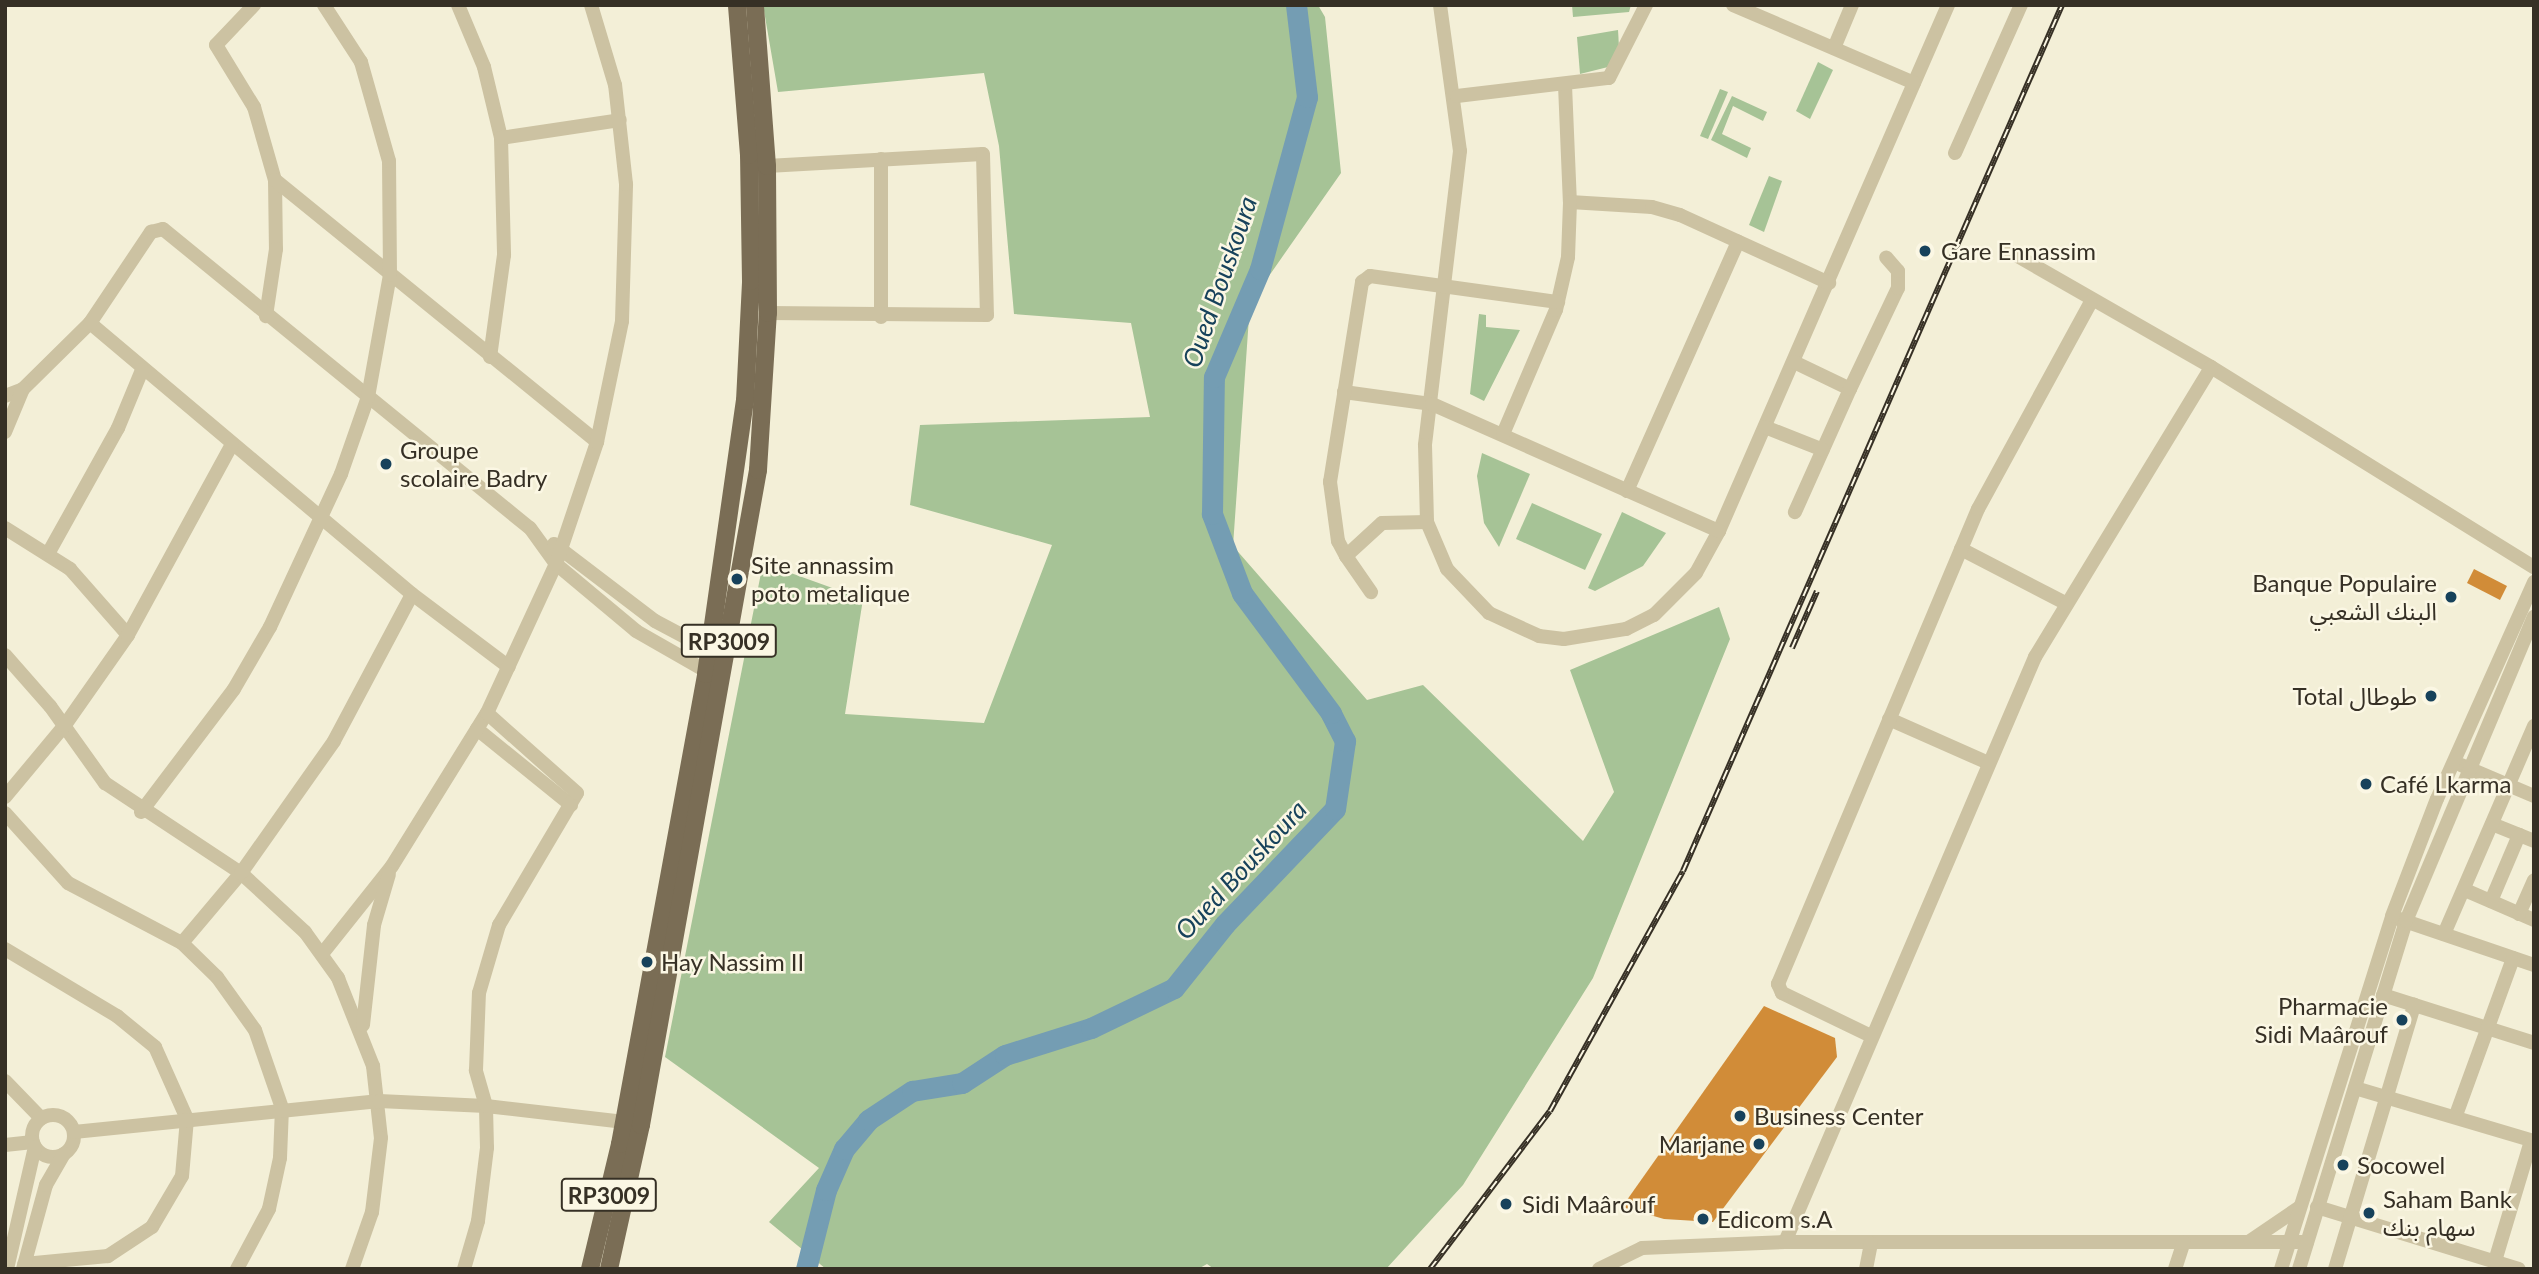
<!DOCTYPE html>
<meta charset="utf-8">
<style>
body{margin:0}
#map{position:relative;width:2539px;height:1274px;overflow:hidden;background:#f3efd7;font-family:Lato,"Noto Sans Arabic",sans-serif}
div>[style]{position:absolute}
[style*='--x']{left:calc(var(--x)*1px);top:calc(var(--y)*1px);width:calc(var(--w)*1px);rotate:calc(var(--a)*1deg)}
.green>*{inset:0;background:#a6c396}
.river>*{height:21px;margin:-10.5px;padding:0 10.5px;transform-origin:10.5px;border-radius:10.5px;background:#749db3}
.building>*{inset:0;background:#d18c38}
.minor>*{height:14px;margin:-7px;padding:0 7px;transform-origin:7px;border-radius:7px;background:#ccc2a2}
.minor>.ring{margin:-7px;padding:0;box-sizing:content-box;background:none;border:14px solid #ccc2a2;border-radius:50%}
.major>*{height:18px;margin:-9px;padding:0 9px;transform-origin:9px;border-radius:9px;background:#7a6d55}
.rail>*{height:6px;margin-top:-3px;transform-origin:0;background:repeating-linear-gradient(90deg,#fbf7e4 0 10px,#363025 0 20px);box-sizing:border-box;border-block:2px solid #363025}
.dots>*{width:19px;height:19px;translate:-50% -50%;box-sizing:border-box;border:4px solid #fbf7e4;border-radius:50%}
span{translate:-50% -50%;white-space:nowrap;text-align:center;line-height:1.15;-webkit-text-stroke:5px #fbf7e4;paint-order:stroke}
.shield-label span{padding:2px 5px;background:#fbf7e4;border:2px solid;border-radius:5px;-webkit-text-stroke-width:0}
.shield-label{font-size:23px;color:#363025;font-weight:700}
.poi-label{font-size:24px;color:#363025}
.left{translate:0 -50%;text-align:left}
.right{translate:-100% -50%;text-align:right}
.water-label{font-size:26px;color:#17425b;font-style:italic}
.frame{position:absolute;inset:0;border:7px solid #363025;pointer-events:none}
</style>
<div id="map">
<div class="green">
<div style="clip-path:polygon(763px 5px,1318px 5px,1325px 17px,1341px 173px,1250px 303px,1233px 546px,1367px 700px,1423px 685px,1583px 841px,1614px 792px,1570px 670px,1719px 607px,1730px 639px,1593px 978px,1463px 1185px,1386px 1269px,1214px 1269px,1207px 1264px,1198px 1269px,826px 1269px,769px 1222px,819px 1168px,665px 1057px,763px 563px,863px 599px,845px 714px,984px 723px,1052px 545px,910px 505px,920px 425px,1150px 417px,1131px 323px,1014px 314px,999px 146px,984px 73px,778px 92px)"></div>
<div style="clip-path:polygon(1572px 5px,1631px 5px,1629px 12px,1573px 17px)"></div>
<div style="clip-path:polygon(1618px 30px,1619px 47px,1608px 67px,1580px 74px,1577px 37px)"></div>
<div style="clip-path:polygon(1818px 62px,1833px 70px,1810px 119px,1796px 111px)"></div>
<div style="clip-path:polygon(1720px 89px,1728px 92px,1708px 139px,1700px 136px)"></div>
<div style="clip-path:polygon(1732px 96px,1767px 112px,1763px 121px,1733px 106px,1722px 134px,1751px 148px,1747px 158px,1711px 140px)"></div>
<div style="clip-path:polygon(1769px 176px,1782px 181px,1764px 232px,1749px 225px)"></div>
<div style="clip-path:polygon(1479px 314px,1486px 315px,1486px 327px,1520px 330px,1484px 401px,1470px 394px)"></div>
<div style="clip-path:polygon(1482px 453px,1530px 474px,1499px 547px,1484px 523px,1477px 476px)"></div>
<div style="clip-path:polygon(1532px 503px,1602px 534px,1585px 570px,1516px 539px)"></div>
<div style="clip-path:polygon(1622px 512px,1666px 533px,1643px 566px,1595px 591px,1588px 588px)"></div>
</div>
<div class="river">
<div style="--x:806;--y:1269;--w:81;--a:-75.8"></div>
<div style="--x:826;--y:1190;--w:45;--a:-66.3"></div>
<div style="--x:844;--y:1149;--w:38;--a:-50"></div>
<div style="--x:868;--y:1120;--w:53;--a:-33.4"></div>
<div style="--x:912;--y:1091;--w:51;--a:-9.1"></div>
<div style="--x:962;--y:1083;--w:51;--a:-33.1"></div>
<div style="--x:1005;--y:1055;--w:90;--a:-17.4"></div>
<div style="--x:1091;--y:1028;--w:92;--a:-25.7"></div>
<div style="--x:1174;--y:988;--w:82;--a:-51.4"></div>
<div style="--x:1225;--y:924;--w:159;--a:-46.3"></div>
<div style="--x:1335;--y:809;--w:69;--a:-81.6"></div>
<div style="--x:1345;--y:741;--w:31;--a:-117"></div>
<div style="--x:1331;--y:713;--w:149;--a:-126.6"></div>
<div style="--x:1242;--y:593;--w:85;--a:-110.8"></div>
<div style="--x:1212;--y:514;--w:137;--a:-89.2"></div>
<div style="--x:1214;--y:377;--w:117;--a:-66.9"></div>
<div style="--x:1260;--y:269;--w:178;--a:-74.7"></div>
<div style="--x:1307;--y:97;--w:93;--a:-96.8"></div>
</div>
<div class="building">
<div style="clip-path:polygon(2474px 569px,2507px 586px,2500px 600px,2467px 583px)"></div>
<div style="clip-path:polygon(1764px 1006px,1835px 1038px,1837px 1057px,1713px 1222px,1664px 1219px,1622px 1207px)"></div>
</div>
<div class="minor">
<div style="--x:254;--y:5;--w:55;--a:133.5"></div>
<div style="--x:216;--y:45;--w:73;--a:58.5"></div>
<div style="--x:254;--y:107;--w:76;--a:74"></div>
<div style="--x:275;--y:180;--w:69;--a:89.2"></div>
<div style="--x:276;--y:249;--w:68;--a:98.5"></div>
<div style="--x:458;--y:5;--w:67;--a:67.2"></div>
<div style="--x:484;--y:67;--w:73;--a:76.5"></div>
<div style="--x:501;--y:138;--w:117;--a:88.5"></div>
<div style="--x:504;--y:255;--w:103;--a:97.8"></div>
<div style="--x:1440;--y:5;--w:147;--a:82.2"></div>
<div style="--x:1460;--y:151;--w:296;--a:96.8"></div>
<div style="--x:1425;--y:445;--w:77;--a:88.5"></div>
<div style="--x:1427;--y:522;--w:51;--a:66.9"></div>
<div style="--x:1447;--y:569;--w:61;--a:46.3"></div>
<div style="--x:1489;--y:613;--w:55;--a:24.7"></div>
<div style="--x:1539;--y:636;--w:25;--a:7"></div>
<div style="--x:1564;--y:639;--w:63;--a:-9.2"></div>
<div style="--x:1626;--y:629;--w:31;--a:-27"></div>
<div style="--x:1654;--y:615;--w:59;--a:-45"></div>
<div style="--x:1696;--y:573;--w:48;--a:-61.3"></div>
<div style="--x:1719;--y:531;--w:574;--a:-66.47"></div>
<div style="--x:1733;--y:5;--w:197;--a:23.3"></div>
<div style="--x:1834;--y:48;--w:47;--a:-67.3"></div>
<div style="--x:1565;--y:85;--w:117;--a:87.6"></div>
<div style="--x:1570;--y:202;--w:82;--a:3.5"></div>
<div style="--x:1652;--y:207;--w:29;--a:16"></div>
<div style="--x:1680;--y:215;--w:164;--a:24.5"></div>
<div style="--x:1457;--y:96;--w:153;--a:-6.8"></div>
<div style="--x:1609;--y:78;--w:82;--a:-63.1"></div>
<div style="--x:501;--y:138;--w:120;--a:-8.6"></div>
<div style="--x:1955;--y:153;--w:162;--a:-66"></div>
<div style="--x:881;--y:159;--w:158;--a:90"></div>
<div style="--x:767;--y:166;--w:216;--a:-3.2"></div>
<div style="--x:983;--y:154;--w:161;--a:88.6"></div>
<div style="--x:987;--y:315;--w:219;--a:-179.5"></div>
<div style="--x:275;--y:180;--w:415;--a:39.1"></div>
<div style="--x:2007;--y:250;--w:235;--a:29.8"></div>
<div style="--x:2211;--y:367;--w:380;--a:31.8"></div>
<div style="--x:90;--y:323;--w:421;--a:40.1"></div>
<div style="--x:412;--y:594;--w:121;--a:37"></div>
<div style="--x:1794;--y:362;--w:62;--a:25.7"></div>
<div style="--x:1850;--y:389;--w:135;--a:114.1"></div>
<div style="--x:1850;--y:389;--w:112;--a:-64.6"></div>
<div style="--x:1898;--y:288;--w:17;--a:-90"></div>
<div style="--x:1898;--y:271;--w:18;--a:-131"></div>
<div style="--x:1344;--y:392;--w:89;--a:7.8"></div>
<div style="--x:1432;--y:404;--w:314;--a:23.9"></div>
<div style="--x:5;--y:396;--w:19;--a:-21"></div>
<div style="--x:23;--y:389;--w:94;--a:-44.6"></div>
<div style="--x:90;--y:323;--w:110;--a:-56.2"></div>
<div style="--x:151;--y:232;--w:12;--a:-14"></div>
<div style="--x:163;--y:229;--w:473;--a:39.2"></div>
<div style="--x:530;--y:528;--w:44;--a:54.2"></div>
<div style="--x:556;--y:564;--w:104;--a:39.9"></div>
<div style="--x:636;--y:631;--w:91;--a:29.7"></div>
<div style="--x:1765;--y:427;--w:62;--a:21.6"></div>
<div style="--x:5;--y:432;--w:47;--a:-67.3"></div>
<div style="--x:1503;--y:434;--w:135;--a:-66.9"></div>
<div style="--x:1556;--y:310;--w:54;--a:-77.2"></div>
<div style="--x:1568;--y:257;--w:55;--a:-87.9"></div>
<div style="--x:1627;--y:491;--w:273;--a:-66"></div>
<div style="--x:1427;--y:522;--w:45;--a:178.7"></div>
<div style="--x:1382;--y:523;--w:49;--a:137.5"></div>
<div style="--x:1346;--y:556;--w:17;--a:-118"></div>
<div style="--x:1338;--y:541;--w:60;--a:-97.7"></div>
<div style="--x:1330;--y:482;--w:203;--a:-80.9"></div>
<div style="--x:1362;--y:282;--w:10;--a:-37"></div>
<div style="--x:1370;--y:276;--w:190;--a:7.9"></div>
<div style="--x:5;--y:528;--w:77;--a:32.2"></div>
<div style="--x:70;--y:569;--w:88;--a:48.7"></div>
<div style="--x:554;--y:544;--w:127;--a:37.3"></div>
<div style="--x:655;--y:621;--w:72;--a:28"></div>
<div style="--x:1961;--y:549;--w:119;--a:27.4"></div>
<div style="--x:49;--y:552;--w:142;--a:-60.9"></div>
<div style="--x:118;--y:428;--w:63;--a:-67.5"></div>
<div style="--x:1346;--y:556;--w:44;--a:55.2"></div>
<div style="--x:5;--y:655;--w:68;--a:48.6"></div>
<div style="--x:50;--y:706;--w:95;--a:54.5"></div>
<div style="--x:105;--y:783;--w:163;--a:33.5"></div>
<div style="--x:241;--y:873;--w:87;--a:42.7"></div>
<div style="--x:305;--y:932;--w:57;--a:54.3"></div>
<div style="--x:338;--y:978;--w:95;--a:68.3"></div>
<div style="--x:373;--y:1066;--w:72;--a:83.7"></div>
<div style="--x:381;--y:1138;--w:75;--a:96.9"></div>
<div style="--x:372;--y:1212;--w:60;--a:109.3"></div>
<div style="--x:1889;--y:719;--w:106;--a:23.9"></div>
<div style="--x:477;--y:729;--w:121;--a:39"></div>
<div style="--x:2461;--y:765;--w:79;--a:23"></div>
<div style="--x:5;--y:797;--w:94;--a:-50.2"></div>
<div style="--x:65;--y:725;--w:110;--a:-55"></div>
<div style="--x:128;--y:635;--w:217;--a:-61.4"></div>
<div style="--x:141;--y:812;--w:154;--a:-52.9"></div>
<div style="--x:234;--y:689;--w:72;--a:-59.9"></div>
<div style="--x:270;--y:627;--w:169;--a:-65.1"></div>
<div style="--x:341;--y:474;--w:82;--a:-70.7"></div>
<div style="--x:368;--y:397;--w:124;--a:-79.8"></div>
<div style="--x:390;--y:275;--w:114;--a:-90.5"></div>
<div style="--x:389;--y:161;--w:103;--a:-105.8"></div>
<div style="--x:361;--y:62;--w:68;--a:-123"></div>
<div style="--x:5;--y:813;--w:94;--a:48"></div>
<div style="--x:68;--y:883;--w:129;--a:27.8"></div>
<div style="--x:182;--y:943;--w:49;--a:44.2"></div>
<div style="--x:217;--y:977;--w:65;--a:54.4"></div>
<div style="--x:255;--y:1030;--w:83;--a:70.9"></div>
<div style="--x:282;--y:1108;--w:50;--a:92.3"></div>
<div style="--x:280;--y:1158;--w:52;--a:102.2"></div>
<div style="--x:269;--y:1209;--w:68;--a:118.1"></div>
<div style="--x:2492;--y:824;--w:45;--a:22"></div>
<div style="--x:2465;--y:890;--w:75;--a:23.5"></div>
<div style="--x:2491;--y:901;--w:72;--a:-67"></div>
<div style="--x:2519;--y:914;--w:37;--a:-66"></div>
<div style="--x:2399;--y:919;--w:143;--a:18.8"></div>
<div style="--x:2444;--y:934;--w:227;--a:-66.6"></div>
<div style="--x:182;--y:943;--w:92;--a:-49.9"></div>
<div style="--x:241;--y:873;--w:161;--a:-54.8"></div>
<div style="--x:334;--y:741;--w:166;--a:-62"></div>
<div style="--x:5;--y:949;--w:131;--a:30.9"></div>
<div style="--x:117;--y:1016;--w:49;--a:39.2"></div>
<div style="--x:155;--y:1047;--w:79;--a:66"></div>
<div style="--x:187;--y:1119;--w:57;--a:95"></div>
<div style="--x:182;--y:1176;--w:59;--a:120.5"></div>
<div style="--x:152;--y:1227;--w:53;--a:146.6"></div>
<div style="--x:108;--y:1256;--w:84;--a:174.6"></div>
<div style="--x:322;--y:954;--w:112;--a:-51.5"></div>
<div style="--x:392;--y:866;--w:180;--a:-58.2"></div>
<div style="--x:487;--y:713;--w:164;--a:-65.2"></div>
<div style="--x:556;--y:564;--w:129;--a:-71.4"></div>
<div style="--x:597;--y:442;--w:124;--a:-78.3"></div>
<div style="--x:622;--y:321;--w:137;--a:-88.3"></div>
<div style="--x:626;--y:184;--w:100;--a:-96.3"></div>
<div style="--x:615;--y:85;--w:84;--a:-106.7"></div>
<div style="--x:2383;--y:995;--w:158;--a:17.6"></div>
<div style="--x:363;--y:1025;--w:101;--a:-83.7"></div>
<div style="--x:374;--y:925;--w:53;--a:-73.6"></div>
<div style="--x:1871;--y:1036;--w:99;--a:-154.2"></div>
<div style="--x:1782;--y:993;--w:10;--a:-114"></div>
<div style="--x:1778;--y:984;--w:515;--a:-67.17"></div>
<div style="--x:1978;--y:509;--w:236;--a:-61.4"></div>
<div style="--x:5;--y:1081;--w:52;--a:45.8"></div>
<div style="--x:2355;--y:1088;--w:187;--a:16.5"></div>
<div class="ring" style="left:32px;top:1115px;width:28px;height:28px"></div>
<div style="--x:2456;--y:1115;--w:167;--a:-70"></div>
<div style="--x:74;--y:1132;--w:307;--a:-5.8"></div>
<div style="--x:379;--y:1101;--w:107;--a:2.7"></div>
<div style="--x:486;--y:1106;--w:148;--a:6.6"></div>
<div style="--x:5;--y:1145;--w:28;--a:-6"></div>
<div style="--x:2317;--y:1207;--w:211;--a:17.1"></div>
<div style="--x:2250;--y:1241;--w:60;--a:-34.2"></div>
<div style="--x:1785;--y:1242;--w:636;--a:-66.86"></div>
<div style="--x:2035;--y:657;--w:339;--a:-58.7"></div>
<div style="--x:2495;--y:1261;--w:125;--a:-73.3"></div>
<div style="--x:7;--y:1269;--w:125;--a:-77.1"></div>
<div style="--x:23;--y:1269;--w:87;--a:-74.7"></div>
<div style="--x:46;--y:1185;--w:36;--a:-60"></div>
<div style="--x:464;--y:1269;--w:50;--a:-73.7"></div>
<div style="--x:478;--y:1221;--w:74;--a:-83"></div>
<div style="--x:487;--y:1148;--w:42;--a:-91.4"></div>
<div style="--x:486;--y:1106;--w:37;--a:-106"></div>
<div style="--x:476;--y:1070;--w:77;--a:-87.8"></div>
<div style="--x:479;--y:993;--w:71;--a:-73.6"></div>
<div style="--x:499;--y:925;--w:153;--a:-59.4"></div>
<div style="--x:577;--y:793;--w:120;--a:-138.4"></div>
<div style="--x:1599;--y:1269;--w:48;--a:-26"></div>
<div style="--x:1642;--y:1248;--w:143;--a:-2.4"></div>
<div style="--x:1785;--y:1242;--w:522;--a:0"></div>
<div style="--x:1866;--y:1269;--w:26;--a:-79"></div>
<div style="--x:2175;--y:1269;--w:28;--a:-72"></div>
<div style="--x:2281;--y:1269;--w:370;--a:-72.5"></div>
<div style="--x:2392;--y:916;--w:125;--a:-69"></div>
<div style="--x:2437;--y:799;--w:238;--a:-65.9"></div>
<div style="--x:2299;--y:1269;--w:364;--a:-72.9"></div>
<div style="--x:2406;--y:921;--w:330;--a:-67.2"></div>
<div style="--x:2335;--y:1269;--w:276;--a:-73.3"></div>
</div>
<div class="major">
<div style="--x:590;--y:1269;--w:129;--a:-76.5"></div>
<div style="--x:620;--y:1144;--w:478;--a:-79.6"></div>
<div style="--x:706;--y:674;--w:276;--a:-81.9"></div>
<div style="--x:745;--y:401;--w:120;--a:-87.1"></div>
<div style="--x:751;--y:281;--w:126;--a:-90.9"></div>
<div style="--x:749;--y:155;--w:150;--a:-94.6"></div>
<div style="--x:609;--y:1269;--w:148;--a:-77.5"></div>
<div style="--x:641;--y:1125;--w:665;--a:-79.87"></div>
<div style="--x:758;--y:470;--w:157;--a:-86.4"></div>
<div style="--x:768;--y:313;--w:147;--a:-90.4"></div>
<div style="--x:767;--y:166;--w:161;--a:-94.3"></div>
</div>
<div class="rail">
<div style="--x:1792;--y:648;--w:62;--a:-66.3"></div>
<div style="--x:1430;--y:1269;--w:198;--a:-52.8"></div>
<div style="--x:1550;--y:1111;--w:274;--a:-61"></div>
<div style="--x:1683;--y:871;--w:945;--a:-66.36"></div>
</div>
<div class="dots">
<div style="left:1925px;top:251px;background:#17425b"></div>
<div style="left:386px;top:464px;background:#17425b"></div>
<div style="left:737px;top:579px;background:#17425b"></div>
<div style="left:2451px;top:597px;background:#17425b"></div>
<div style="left:2431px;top:696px;background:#17425b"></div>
<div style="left:2366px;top:784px;background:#17425b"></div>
<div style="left:647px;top:962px;background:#17425b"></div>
<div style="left:2402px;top:1020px;background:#17425b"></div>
<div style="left:1740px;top:1116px;background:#17425b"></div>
<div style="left:1759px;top:1144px;background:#17425b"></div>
<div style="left:2343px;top:1165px;background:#17425b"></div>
<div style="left:1506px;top:1204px;background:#17425b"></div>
<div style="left:2369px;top:1213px;background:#17425b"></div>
<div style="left:1703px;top:1219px;background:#17425b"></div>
</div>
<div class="shield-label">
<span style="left:729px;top:641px">RP3009</span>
<span style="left:609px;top:1195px">RP3009</span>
</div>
<div class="poi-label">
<span class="left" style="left:1941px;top:251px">Gare Ennassim</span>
<span class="left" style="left:400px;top:464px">Groupe<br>scolaire Badry</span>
<span class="left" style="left:751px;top:579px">Site annassim<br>poto metalique</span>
<span class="right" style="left:2437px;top:597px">Banque Populaire<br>البنك الشعبي</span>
<span class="right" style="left:2417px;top:696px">Total طوطال</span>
<span class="left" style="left:2380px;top:784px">Café Lkarma</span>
<span class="left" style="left:661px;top:962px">Hay Nassim II</span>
<span class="right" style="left:2388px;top:1020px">Pharmacie<br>Sidi Maârouf</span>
<span class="left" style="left:1754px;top:1116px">Business Center</span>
<span class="right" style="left:1745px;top:1144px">Marjane</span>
<span class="left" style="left:2357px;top:1165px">Socowel</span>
<span class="left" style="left:2383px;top:1213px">Saham Bank<br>سهام بنك</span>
<span class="left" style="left:1522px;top:1204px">Sidi Maârouf</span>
<span class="left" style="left:1717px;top:1219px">Edicom s.A</span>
</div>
<div class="water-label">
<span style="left:1220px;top:282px;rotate:-71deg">Oued Bouskoura</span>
<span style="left:1241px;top:870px;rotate:-47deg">Oued Bouskoura</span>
</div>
<div class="frame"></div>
</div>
